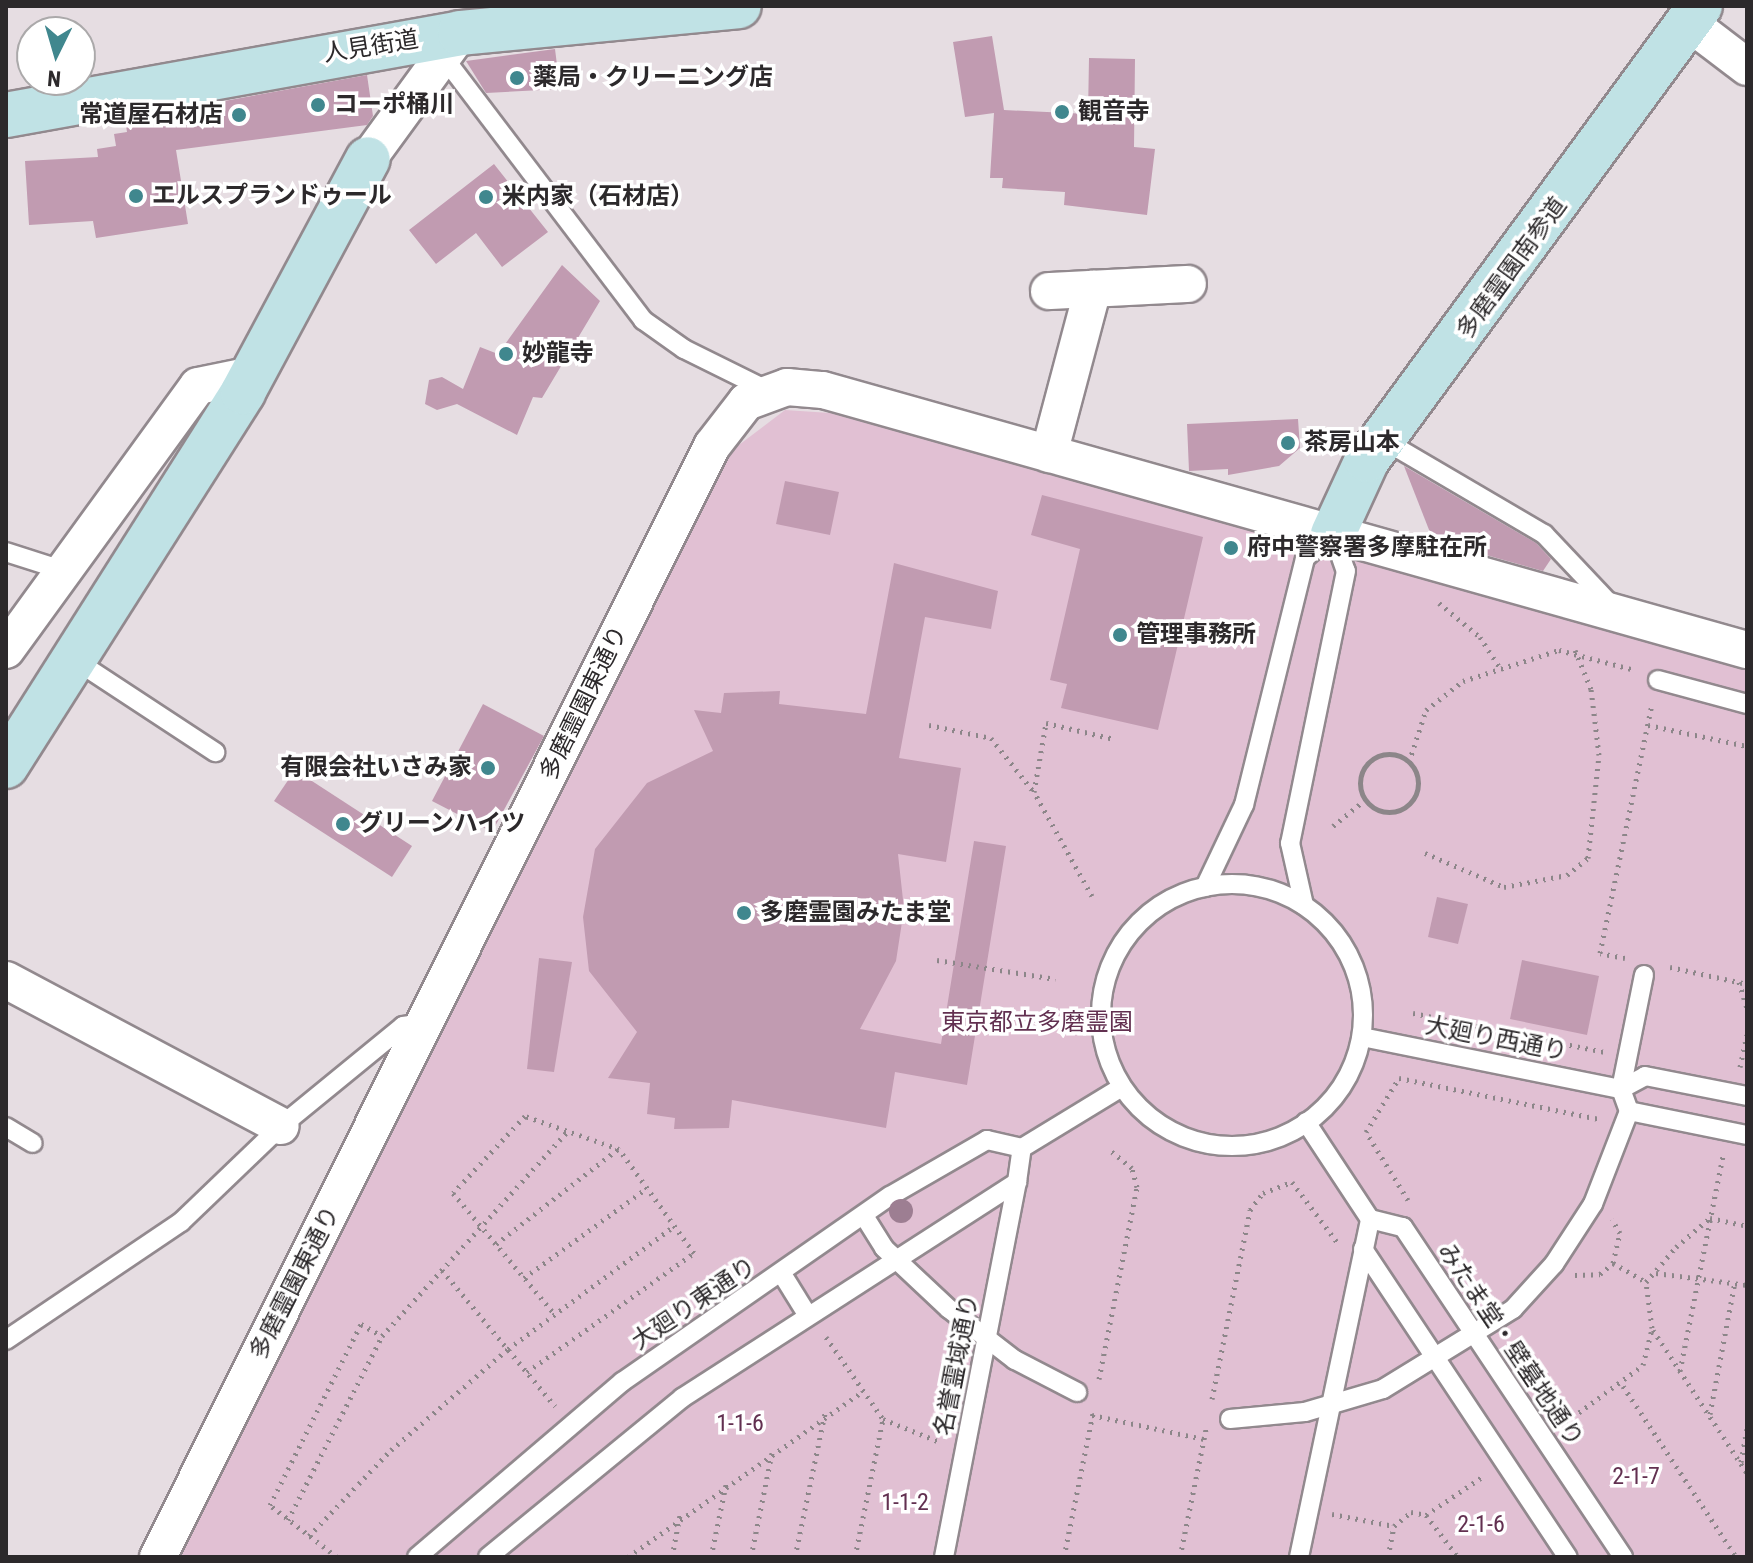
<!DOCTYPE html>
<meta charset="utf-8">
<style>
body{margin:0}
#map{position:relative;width:1753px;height:1563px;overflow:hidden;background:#e6dde2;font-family:"Roboto Condensed","Noto Sans JP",sans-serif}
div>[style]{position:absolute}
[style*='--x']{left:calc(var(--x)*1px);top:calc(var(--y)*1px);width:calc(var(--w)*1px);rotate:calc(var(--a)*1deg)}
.green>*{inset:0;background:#e1c0d3}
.building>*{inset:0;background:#c19bb1}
.path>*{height:5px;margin-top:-2.5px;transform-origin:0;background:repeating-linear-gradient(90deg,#8c8689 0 2px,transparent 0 8px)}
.path>.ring{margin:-2.5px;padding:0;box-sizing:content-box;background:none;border:5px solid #8c8689;border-radius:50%}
.roads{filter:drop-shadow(2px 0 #92898e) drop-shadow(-2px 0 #92898e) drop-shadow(0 2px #92898e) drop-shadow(0 -2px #92898e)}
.lane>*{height:18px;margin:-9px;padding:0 9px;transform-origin:9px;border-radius:9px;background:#fff}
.lane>.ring{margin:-9px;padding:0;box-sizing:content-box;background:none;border:18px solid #fff;border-radius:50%}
.street>*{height:36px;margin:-18px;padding:0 18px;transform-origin:18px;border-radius:18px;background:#fff}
.secondary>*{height:44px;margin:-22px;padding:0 22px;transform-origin:22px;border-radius:22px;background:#c0e2e5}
.trees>*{width:24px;height:24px;margin:-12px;border-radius:50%;background:#9d7e92}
.dots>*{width:22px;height:22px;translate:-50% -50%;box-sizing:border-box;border:4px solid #fff;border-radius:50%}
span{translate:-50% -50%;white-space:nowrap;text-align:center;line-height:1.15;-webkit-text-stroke:7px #fff;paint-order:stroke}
.street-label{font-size:24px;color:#2c292b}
.poi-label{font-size:24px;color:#2c292b;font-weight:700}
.left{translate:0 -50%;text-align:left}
.right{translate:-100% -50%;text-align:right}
.park-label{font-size:24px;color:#623050}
.frame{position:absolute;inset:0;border:8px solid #2c292b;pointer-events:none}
.north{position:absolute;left:16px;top:16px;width:80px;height:80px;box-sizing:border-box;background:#fff;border:2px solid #aba9aa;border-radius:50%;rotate:185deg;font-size:22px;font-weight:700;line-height:32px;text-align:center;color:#2c292b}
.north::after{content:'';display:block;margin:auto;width:28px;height:36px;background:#40878e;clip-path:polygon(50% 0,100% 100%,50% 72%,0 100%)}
</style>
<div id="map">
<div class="green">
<div style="clip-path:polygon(785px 410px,830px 413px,1747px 666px,1747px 1557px,173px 1557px,727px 454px)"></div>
</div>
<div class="building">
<div style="clip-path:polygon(992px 36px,1004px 110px,1088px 114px,1089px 58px,1135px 59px,1134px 147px,1155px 149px,1147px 215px,1064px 205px,1065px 192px,1002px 188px,1003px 178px,990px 178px,994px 113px,965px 117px,953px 42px)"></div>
<div style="clip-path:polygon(555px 49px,560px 89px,486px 93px,466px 61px)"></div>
<div style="clip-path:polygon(367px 75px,373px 116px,367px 125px,176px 150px,188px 224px,96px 238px,93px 221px,29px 225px,25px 161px,98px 157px,97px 149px,116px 146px,114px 134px,127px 132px,125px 119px)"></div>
<div style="clip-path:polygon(494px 164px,548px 232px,502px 267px,476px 233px,436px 264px,409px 230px)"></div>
<div style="clip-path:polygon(562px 265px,600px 301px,542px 398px,533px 397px,517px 435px,457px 404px,437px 410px,425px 404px,429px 380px,442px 377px,463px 389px,480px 347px,498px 354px)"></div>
<div style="clip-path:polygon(1298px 419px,1300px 448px,1279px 466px,1228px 475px,1228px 469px,1189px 471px,1187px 424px)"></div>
<div style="clip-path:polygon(1404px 466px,1536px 543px,1551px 559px,1543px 571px,1433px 540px)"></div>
<div style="clip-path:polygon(785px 481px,839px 492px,830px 535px,776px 524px)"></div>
<div style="clip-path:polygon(1042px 495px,1203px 537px,1158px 730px,1061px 708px,1067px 684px,1050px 680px,1080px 549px,1031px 535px)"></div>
<div style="clip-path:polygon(894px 563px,998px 591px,991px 629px,925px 617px,899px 758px,961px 768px,946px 862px,898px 854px,904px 909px,896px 961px,860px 1029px,941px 1044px,974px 841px,1006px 846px,967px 1085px,895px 1072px,886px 1128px,732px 1100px,729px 1128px,674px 1129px,675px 1118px,647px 1114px,650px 1083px,608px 1078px,637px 1032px,589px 971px,583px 917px,595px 849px,647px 783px,713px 751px,694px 710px,721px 713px,724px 693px,780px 691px,779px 704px,866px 714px)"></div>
<div style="clip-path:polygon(483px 704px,544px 736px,492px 832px,432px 801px)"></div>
<div style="clip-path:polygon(295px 770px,412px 846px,392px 877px,274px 801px)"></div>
<div style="clip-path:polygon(1437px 897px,1468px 904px,1458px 944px,1428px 937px)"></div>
<div style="clip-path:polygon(539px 958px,572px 962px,554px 1072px,527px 1069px)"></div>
<div style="clip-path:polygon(1522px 960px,1599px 976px,1587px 1035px,1510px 1019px)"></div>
</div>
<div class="path">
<div style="--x:1439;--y:603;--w:53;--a:39.7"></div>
<div style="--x:1480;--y:637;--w:40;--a:57.1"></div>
<div style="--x:929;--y:725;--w:63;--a:11.8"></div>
<div style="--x:991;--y:738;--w:68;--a:51.6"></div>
<div style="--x:1648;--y:725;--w:101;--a:12"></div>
<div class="ring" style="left:1360px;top:754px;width:53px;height:53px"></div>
<div style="--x:1409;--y:762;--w:55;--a:-71.9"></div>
<div style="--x:1426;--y:710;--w:47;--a:-38.1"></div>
<div style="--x:1463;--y:681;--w:101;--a:-17.9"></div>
<div style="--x:1559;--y:650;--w:79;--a:14.7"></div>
<div style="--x:1333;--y:826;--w:41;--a:-39.1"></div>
<div style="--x:1425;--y:853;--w:86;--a:23.3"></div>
<div style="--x:1504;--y:887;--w:64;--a:-10.8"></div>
<div style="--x:1567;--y:875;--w:27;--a:-39"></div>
<div style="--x:1588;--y:858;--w:104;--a:-83.9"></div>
<div style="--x:1599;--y:755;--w:66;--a:-96.9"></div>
<div style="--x:1591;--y:689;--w:42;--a:-112.3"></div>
<div style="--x:1092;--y:896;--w:119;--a:-119.1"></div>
<div style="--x:1034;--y:792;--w:70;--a:-80.1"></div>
<div style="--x:1046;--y:723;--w:70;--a:13.2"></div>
<div style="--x:1625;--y:958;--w:25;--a:-169"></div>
<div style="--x:1600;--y:953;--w:253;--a:-78.2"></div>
<div style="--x:937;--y:960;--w:120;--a:9.1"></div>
<div style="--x:1670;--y:967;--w:79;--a:12.4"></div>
<div style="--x:1739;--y:982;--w:28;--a:73"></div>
<div style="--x:1413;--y:1013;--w:195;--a:11.5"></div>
<div style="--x:1740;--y:1067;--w:33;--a:-78"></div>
<div style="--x:1408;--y:1200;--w:80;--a:-121.7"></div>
<div style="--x:1366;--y:1132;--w:63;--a:-58.6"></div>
<div style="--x:1399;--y:1078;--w:203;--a:11.6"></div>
<div style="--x:496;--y:1244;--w:155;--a:-37.9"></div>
<div style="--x:1613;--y:1263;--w:38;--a:30"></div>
<div style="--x:442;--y:1270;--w:177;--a:50.3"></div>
<div style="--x:1656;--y:1273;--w:92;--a:7.5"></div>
<div style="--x:1575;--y:1275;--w:25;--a:-2"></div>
<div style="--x:1600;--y:1274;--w:17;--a:-40"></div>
<div style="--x:1613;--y:1263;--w:31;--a:-77"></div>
<div style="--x:1620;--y:1233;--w:16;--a:-120"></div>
<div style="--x:524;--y:1278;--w:152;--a:-36.2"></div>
<div style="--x:1653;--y:1330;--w:171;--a:56.7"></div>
<div style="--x:826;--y:1337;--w:100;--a:55.2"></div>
<div style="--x:883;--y:1419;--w:61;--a:22"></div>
<div style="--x:1680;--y:1371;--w:219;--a:-78.7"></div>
<div style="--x:527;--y:1372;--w:205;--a:-35.5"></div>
<div style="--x:694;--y:1253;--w:128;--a:-125.8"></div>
<div style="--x:619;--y:1149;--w:100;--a:-160.7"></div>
<div style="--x:525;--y:1116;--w:105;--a:133.1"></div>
<div style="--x:453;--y:1193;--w:155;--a:50"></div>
<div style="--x:1099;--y:1379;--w:196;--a:-78.8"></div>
<div style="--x:1137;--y:1187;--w:20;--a:-105"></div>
<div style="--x:1132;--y:1168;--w:28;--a:-141"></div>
<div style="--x:1623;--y:1386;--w:205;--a:56.5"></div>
<div style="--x:1212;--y:1399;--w:193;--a:-78.6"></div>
<div style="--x:1250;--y:1210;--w:21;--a:-53"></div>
<div style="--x:1263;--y:1193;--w:31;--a:-21"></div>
<div style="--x:1292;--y:1182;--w:75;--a:53.1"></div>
<div style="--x:1710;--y:1414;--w:134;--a:-79.3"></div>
<div style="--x:1092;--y:1415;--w:115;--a:12.1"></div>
<div style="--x:1566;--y:1422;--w:96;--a:-36.5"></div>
<div style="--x:1643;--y:1365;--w:38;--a:-76"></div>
<div style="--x:1652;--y:1328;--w:46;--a:-97.4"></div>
<div style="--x:1646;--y:1282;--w:46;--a:-49.4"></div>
<div style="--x:1676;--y:1247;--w:45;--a:-40.5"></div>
<div style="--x:1710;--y:1218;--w:38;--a:12"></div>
<div style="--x:1741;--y:1462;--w:34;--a:-80"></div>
<div style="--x:1332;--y:1514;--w:63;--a:11"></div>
<div style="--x:1426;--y:1515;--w:71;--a:-34.1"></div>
<div style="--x:288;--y:1520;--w:207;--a:-62.9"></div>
<div style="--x:382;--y:1336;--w:277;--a:-47.8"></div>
<div style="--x:309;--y:1536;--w:119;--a:-46.4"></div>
<div style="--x:391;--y:1450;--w:155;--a:-40.8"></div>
<div style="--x:508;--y:1349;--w:207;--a:-36.5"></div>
<div style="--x:337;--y:1557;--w:85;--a:-142.2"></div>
<div style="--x:270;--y:1505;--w:203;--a:-63.3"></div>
<div style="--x:361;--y:1324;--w:24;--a:30"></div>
<div style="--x:628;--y:1557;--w:288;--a:-35.2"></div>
<div style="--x:672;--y:1557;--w:43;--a:-79.2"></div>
<div style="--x:711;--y:1557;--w:79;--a:-78.3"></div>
<div style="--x:751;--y:1557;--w:111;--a:-78.6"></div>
<div style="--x:795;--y:1557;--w:147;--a:-78.2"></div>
<div style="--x:855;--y:1557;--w:141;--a:-78.5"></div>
<div style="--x:1064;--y:1557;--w:147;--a:-78.6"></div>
<div style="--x:1180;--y:1557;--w:131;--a:-78.5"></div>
<div style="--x:1388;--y:1557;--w:32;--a:-79"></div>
<div style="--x:1394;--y:1526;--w:22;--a:-39"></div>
<div style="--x:1411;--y:1512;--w:15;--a:11"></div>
<div style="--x:1426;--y:1515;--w:53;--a:52.7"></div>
</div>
<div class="roads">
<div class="lane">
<div style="--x:442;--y:55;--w:333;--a:52.8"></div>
<div style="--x:643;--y:320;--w:50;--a:35.3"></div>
<div style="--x:684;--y:349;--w:93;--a:26.3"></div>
<div style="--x:1382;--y:439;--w:188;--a:30.4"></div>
<div style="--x:1544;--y:534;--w:102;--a:46.6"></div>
<div style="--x:6;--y:552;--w:59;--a:17.8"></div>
<div style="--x:75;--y:660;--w:168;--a:33.3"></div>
<div style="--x:1658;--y:680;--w:92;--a:15.1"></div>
<div class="ring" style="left:1101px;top:884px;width:244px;height:244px"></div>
<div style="--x:1205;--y:887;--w:91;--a:-64.6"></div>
<div style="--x:1244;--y:805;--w:254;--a:-76.1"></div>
<div style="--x:1305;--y:558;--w:37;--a:-41"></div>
<div style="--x:1333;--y:534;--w:39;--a:71"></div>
<div style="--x:1346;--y:571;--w:278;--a:101.6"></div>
<div style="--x:1290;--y:843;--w:64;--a:77.3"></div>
<div style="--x:1644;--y:975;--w:116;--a:101.4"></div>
<div style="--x:1621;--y:1089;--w:23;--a:70"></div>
<div style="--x:1629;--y:1111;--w:120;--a:11.5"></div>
<div style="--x:1362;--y:1037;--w:264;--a:11.4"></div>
<div style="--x:1621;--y:1089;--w:27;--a:-28"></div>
<div style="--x:1645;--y:1076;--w:104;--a:11.1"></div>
<div style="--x:1306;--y:1122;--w:116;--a:56.6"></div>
<div style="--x:1370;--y:1219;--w:34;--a:14"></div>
<div style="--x:1403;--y:1227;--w:397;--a:56.3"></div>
<div style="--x:6;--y:1127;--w:31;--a:31"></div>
<div style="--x:866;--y:1219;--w:34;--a:58"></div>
<div style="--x:884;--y:1248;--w:89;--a:43.2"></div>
<div style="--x:949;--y:1309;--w:83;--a:37.7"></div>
<div style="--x:1015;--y:1360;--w:70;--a:27.3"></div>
<div style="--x:1363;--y:1249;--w:370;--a:56.4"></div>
<div style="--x:782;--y:1274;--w:49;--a:58.2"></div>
<div style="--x:6;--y:1340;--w:211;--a:-34"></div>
<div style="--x:181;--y:1222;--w:139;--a:-43.8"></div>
<div style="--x:281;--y:1126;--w:158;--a:-39.3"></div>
<div style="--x:403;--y:1026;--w:21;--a:-8"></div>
<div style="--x:1230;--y:1419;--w:75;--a:-5.3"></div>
<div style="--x:1305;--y:1412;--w:81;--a:-16.4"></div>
<div style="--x:1383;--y:1389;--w:153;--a:-31.6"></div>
<div style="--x:1513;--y:1309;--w:61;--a:-47.7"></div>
<div style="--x:1554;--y:1264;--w:72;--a:-57"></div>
<div style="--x:1593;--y:1204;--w:100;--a:-68.8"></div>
<div style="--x:417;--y:1557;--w:270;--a:-40.5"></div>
<div style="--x:622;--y:1382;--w:326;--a:-34.8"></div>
<div style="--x:890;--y:1196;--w:112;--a:-30"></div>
<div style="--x:987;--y:1140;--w:36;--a:13"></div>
<div style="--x:1022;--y:1148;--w:117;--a:-31.4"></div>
<div style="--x:488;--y:1557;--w:251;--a:-39.3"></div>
<div style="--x:682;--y:1398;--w:399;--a:-32.8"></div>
<div style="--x:1017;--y:1182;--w:34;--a:-82"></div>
<div style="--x:944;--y:1557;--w:382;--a:-79"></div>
<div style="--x:1299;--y:1557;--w:345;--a:-78.1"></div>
</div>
<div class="street">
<div style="--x:1688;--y:22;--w:74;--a:37.3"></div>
<div style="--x:368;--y:159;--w:156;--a:-53.9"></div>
<div style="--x:1049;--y:291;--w:139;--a:-2.9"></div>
<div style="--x:1049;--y:454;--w:171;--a:-75.1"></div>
<div style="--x:6;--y:650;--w:326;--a:-54"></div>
<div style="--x:198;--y:386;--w:55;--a:-11.5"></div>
<div style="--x:6;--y:980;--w:311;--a:28"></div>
<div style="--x:158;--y:1557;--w:1241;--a:-63.5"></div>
<div style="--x:712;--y:446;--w:56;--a:-52.3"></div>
<div style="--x:746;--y:402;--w:44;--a:-20.1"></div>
<div style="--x:787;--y:387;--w:36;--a:5"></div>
<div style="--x:823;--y:390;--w:960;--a:15.72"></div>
</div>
<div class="secondary">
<div style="--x:6;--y:115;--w:461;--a:-10.2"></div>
<div style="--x:460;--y:33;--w:280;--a:-5.5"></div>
<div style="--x:1333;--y:534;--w:81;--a:-65.3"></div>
<div style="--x:1367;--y:460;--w:563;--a:-53.74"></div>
<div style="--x:6;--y:766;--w:443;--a:-57.6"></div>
<div style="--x:243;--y:392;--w:264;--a:-61.8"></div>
</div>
</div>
<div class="trees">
<div style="left:901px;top:1211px"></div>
</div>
<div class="dots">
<div style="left:517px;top:78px;background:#40878e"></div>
<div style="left:318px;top:105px;background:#40878e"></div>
<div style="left:1062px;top:112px;background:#40878e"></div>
<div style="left:239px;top:115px;background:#40878e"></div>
<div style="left:136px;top:196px;background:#40878e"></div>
<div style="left:486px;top:197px;background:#40878e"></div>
<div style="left:506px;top:354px;background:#40878e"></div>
<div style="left:1288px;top:443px;background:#40878e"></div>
<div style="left:1231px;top:548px;background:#40878e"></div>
<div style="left:1120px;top:635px;background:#40878e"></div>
<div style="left:488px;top:768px;background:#40878e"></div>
<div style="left:343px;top:824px;background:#40878e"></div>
<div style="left:744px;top:913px;background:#40878e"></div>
</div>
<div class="street-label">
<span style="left:371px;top:47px;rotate:-9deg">人見街道</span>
<span style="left:1512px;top:268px;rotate:-54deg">多磨霊園南参道</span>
<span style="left:584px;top:703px;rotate:-64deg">多磨霊園東通り</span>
<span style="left:1496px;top:1039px;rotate:11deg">大廻り西通り</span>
<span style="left:295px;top:1283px;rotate:-63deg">多磨霊園東通り</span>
<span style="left:694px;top:1304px;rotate:-34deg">大廻り東通り</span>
<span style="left:1510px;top:1345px;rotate:56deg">みたま堂・壁墓地通り</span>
<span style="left:957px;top:1365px;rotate:-79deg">名誉霊域通り</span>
</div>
<div class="poi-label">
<span class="left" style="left:533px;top:78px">薬局・クリーニング店</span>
<span class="left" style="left:334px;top:105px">コーポ桶川</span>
<span class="left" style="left:1078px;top:112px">観音寺</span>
<span class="right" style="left:223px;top:115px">常道屋石材店</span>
<span class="left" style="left:152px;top:196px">エルスプランドゥール</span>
<span class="left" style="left:502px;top:197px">米内家（石材店）</span>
<span class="left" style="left:522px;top:354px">妙龍寺</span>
<span class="left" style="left:1304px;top:443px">茶房山本</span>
<span class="left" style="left:1247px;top:548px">府中警察署多摩駐在所</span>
<span class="left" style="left:1136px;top:635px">管理事務所</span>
<span class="right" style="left:472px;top:768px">有限会社いさみ家</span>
<span class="left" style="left:359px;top:824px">グリーンハイツ</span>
<span class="left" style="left:760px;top:913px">多磨霊園みたま堂</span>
</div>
<div class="park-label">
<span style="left:1037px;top:1023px">東京都立多磨霊園</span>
<span style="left:740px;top:1424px">1-1-6</span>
<span style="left:1636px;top:1477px">2-1-7</span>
<span style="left:905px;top:1503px">1-1-2</span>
<span style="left:1481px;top:1525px">2-1-6</span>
</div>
<div class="frame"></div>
<div class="north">N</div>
</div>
